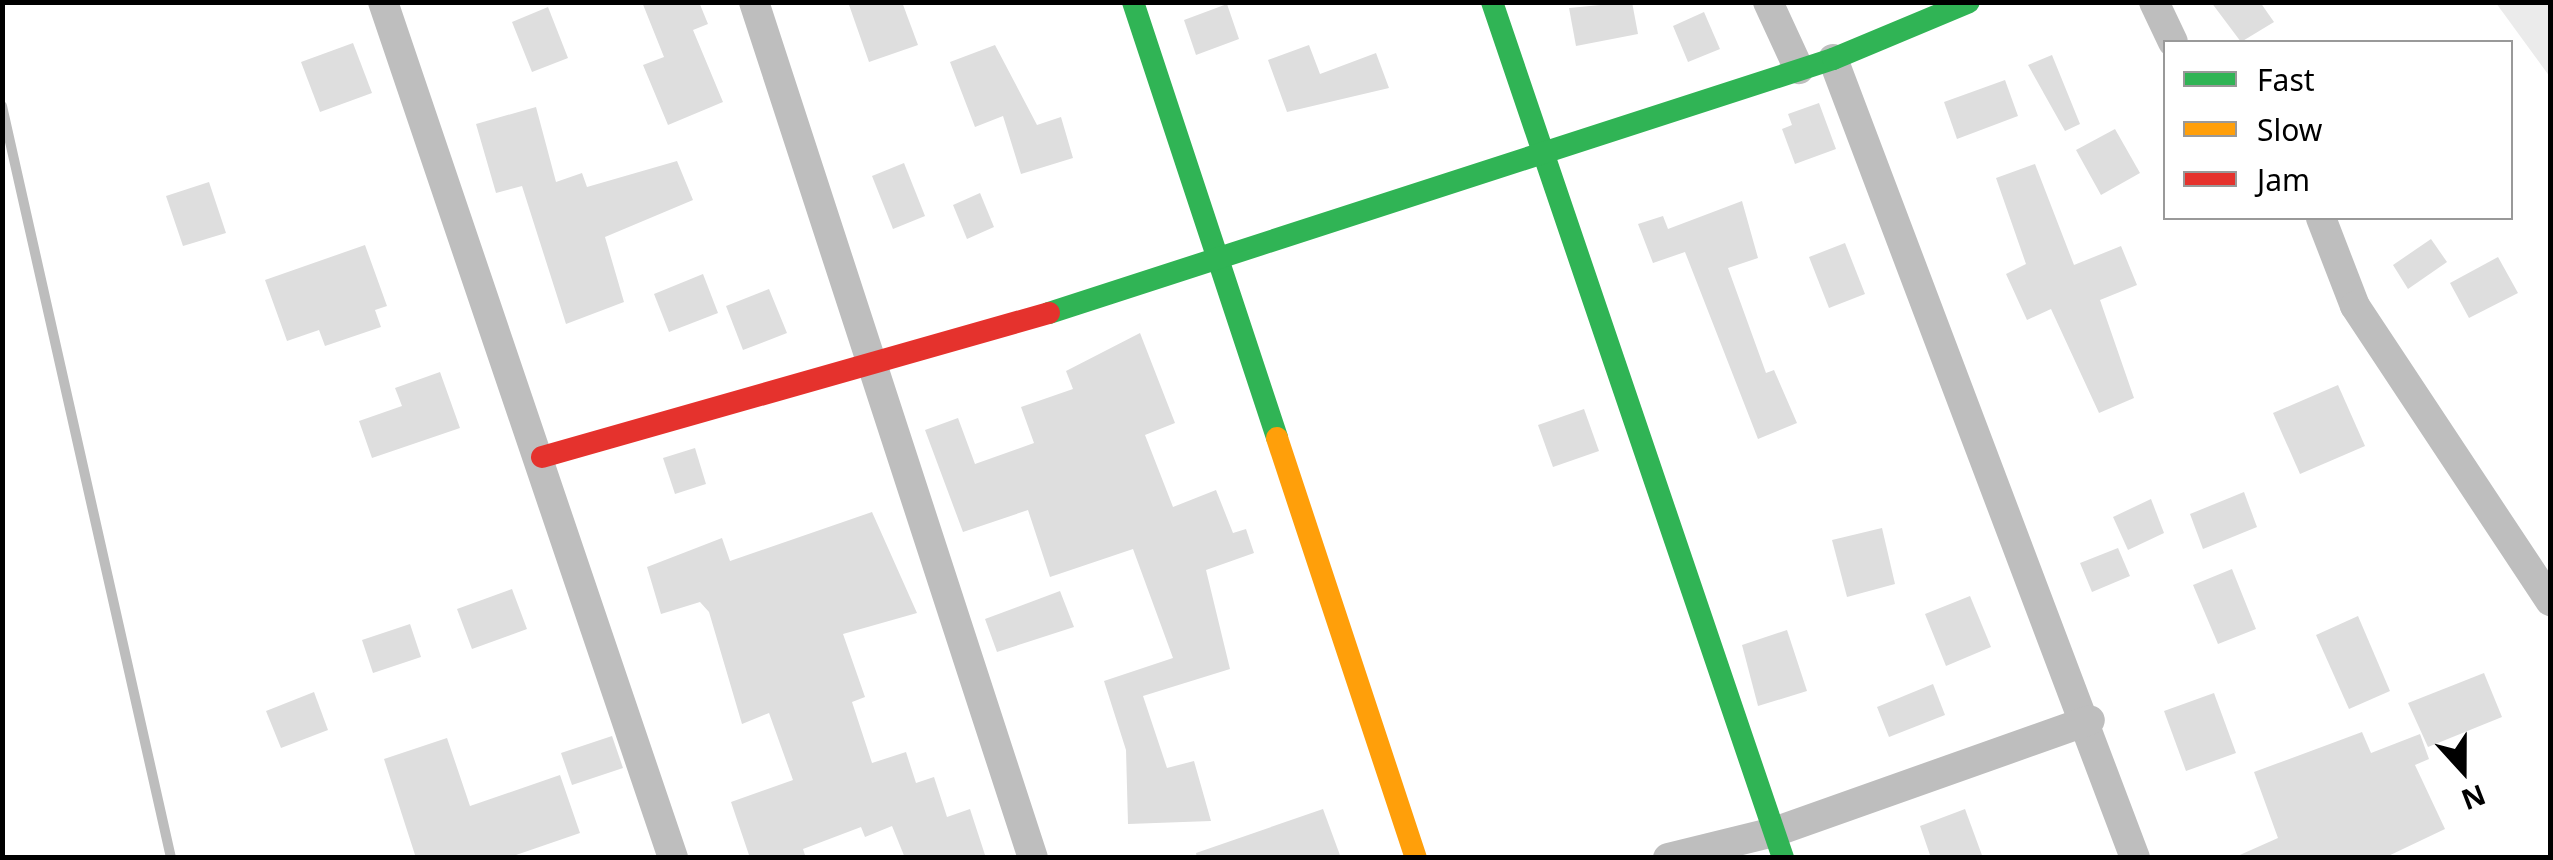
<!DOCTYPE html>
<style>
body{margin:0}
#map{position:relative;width:2553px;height:860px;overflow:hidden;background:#fff;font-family:"Noto Sans",sans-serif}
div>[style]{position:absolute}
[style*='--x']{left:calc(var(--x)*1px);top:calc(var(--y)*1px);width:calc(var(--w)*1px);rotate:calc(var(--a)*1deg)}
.green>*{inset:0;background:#ebebeb}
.stream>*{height:10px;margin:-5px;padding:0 5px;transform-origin:5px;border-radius:5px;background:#bdbdbd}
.building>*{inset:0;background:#dedede}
.street>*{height:30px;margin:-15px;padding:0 15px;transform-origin:15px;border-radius:15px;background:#bebebe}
.fast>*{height:22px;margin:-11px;padding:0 11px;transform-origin:11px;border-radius:11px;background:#30b455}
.slow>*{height:22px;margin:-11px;padding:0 11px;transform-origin:11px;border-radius:11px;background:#ff9f0a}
.jam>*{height:22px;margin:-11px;padding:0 11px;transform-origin:11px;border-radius:11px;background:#e5322d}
span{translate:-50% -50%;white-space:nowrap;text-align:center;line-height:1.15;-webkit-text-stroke:10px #fff;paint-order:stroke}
.frame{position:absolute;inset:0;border:5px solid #000;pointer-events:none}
.legend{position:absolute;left:2163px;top:40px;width:350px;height:180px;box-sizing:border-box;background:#fff;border:2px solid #999;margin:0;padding:12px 18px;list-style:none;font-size:30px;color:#000}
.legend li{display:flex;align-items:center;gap:20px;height:50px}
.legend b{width:50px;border:2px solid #999}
.north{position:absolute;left:2413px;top:720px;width:100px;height:100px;-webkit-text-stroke:8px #fff;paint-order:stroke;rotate:159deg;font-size:28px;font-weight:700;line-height:40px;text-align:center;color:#000}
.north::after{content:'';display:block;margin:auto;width:35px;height:45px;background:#000;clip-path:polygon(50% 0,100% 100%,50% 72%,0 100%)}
</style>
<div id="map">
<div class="green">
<div style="clip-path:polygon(2496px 3px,2550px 3px,2550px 77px)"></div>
</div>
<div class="stream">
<div style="--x:2;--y:106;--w:771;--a:77.33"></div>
</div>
<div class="building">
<div style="clip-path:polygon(642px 2px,699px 2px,708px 24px,693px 30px,723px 102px,668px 125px,643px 65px,664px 57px)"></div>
<div style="clip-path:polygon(848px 2px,902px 2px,918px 45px,869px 62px)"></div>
<div style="clip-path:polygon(1632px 2px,1638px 34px,1576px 46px,1569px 8px)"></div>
<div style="clip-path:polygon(2211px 2px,2260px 2px,2274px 22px,2241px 42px)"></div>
<div style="clip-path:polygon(1227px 4px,1239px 39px,1196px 55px,1184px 20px)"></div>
<div style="clip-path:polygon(548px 7px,568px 58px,532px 72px,512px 22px)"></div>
<div style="clip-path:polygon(1704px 12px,1720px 49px,1688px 62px,1673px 26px)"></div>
<div style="clip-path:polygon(353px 43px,372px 93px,320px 112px,301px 62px)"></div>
<div style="clip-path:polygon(995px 45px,1037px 125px,1061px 117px,1073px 158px,1021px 174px,1003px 116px,975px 127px,950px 62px)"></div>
<div style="clip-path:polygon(1309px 45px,1320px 74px,1376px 53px,1389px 88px,1287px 112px,1268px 60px)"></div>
<div style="clip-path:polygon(2052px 55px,2080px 124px,2065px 131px,2028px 65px)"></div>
<div style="clip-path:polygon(2005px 80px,2018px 116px,1957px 139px,1944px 102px)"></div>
<div style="clip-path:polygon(1819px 103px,1836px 149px,1795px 164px,1782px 129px,1792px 125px,1788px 114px)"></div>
<div style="clip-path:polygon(536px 107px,556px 182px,582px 173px,587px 187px,677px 161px,693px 200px,605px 237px,624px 302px,566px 324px,522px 186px,496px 193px,476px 124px)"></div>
<div style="clip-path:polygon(2115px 129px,2140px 173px,2101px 195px,2076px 150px)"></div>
<div style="clip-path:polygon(904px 163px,925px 216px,893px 229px,872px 176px)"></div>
<div style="clip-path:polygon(2035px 164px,2074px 265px,2121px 246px,2137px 285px,2100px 300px,2134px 398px,2099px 413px,2051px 309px,2027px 320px,2006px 274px,2026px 264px,1996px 178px)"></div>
<div style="clip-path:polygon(209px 182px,226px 233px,183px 246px,166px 196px)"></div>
<div style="clip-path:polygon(980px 193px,994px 227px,967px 239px,953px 205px)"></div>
<div style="clip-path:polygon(1742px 201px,1758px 258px,1728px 268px,1766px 373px,1774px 370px,1797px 423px,1758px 439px,1685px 252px,1653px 263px,1638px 224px,1663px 216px,1668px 229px)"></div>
<div style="clip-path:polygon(2431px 239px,2447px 262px,2408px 289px,2393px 265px)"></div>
<div style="clip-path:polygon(1845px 243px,1865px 294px,1829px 308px,1809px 257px)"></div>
<div style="clip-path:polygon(365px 245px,387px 306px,375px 310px,381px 327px,325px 346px,319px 330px,287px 341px,265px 280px)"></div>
<div style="clip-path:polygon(2498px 257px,2518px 293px,2469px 318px,2450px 283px)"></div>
<div style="clip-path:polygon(703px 274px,718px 313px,669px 332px,654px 294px)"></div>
<div style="clip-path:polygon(769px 289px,787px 333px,743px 350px,726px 306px)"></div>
<div style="clip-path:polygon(1140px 333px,1175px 423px,1145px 435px,1173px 507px,1216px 490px,1233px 533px,1246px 529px,1254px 553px,1206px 570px,1230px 669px,1143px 696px,1167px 768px,1194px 761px,1211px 821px,1128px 824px,1126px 750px,1104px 681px,1173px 658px,1133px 549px,1050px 577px,1028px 510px,963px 532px,925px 430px,958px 418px,975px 464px,1034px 443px,1021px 407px,1073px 389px,1066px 371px)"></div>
<div style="clip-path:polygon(440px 372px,460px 428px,372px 458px,359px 421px,402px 406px,395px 388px)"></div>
<div style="clip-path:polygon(2338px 385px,2365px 446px,2300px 474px,2273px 413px)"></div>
<div style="clip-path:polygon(1584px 409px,1599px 451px,1553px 467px,1538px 425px)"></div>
<div style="clip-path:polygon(695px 448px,706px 484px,675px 494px,663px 458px)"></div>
<div style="clip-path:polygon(2244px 492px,2257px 527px,2203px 549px,2190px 514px)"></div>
<div style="clip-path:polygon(2151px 499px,2164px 533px,2128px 550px,2113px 517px)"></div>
<div style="clip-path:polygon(872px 512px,917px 613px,843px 634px,865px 697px,852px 702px,872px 763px,906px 752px,916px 783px,934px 777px,947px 817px,970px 809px,986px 858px,905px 858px,892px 826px,865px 837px,861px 827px,803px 849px,806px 858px,750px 858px,731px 802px,793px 780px,769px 713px,742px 724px,709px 612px,700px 602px,661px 614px,647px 567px,722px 538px,730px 561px)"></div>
<div style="clip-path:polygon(1882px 528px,1895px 584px,1847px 597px,1832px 540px)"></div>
<div style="clip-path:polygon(2118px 548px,2130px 576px,2092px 592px,2080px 563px)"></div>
<div style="clip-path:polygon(2232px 569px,2256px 629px,2218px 644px,2193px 585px)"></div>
<div style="clip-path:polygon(512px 589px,527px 629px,472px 649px,457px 609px)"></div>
<div style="clip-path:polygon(1060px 591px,1074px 627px,997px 652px,985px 619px)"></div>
<div style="clip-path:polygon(1970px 596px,1991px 647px,1946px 666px,1925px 614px)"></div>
<div style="clip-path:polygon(2358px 616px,2390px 691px,2349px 709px,2316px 635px)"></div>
<div style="clip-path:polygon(410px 624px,421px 657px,373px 673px,362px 640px)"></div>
<div style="clip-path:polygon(1787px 630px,1807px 691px,1758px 706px,1742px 645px)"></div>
<div style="clip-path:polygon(2484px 673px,2502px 717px,2428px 747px,2408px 703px)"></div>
<div style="clip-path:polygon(1933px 684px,1945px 715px,1889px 737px,1877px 707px)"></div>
<div style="clip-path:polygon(314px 692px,328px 730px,281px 748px,266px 711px)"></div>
<div style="clip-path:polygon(2214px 693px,2236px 753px,2186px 771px,2164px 711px)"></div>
<div style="clip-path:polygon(2362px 732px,2371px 753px,2420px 734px,2429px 759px,2415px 765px,2445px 829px,2384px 858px,2233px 858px,2278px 838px,2254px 772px)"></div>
<div style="clip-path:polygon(612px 736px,623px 768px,572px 785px,561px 753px)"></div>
<div style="clip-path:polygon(447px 738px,470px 806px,560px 775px,580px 833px,507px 858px,416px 858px,384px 759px)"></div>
<div style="clip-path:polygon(1323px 809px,1341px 858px,1197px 858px,1196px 853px)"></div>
<div style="clip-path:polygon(1965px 809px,1983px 858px,1931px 858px,1920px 826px)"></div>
</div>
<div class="street">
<div style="--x:383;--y:2;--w:904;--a:71.28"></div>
<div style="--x:754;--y:2;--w:900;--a:71.95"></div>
<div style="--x:1768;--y:2;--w:74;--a:65.2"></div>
<div style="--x:2154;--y:2;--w:44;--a:64.6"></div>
<div style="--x:1833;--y:59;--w:854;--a:69.29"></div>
<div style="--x:2321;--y:218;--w:94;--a:68.9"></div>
<div style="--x:2355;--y:306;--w:354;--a:56.5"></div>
<div style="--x:1668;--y:858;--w:109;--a:-13.8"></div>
<div style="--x:1774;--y:832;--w:335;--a:-19.5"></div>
</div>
<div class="fast">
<div style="--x:1133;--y:2;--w:459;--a:71.7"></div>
<div style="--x:1492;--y:2;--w:904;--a:71.22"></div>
<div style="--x:1049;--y:313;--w:824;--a:-17.95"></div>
<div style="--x:1833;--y:59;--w:147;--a:-22.7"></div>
</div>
<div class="slow">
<div style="--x:1277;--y:438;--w:442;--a:71.7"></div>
</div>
<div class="jam">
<div style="--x:542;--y:457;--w:527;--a:-15.86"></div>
</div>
<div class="frame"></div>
<ul class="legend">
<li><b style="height:12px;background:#30b455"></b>Fast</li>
<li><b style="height:12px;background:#ff9f0a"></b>Slow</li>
<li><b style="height:12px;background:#e5322d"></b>Jam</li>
</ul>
<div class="north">N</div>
</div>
